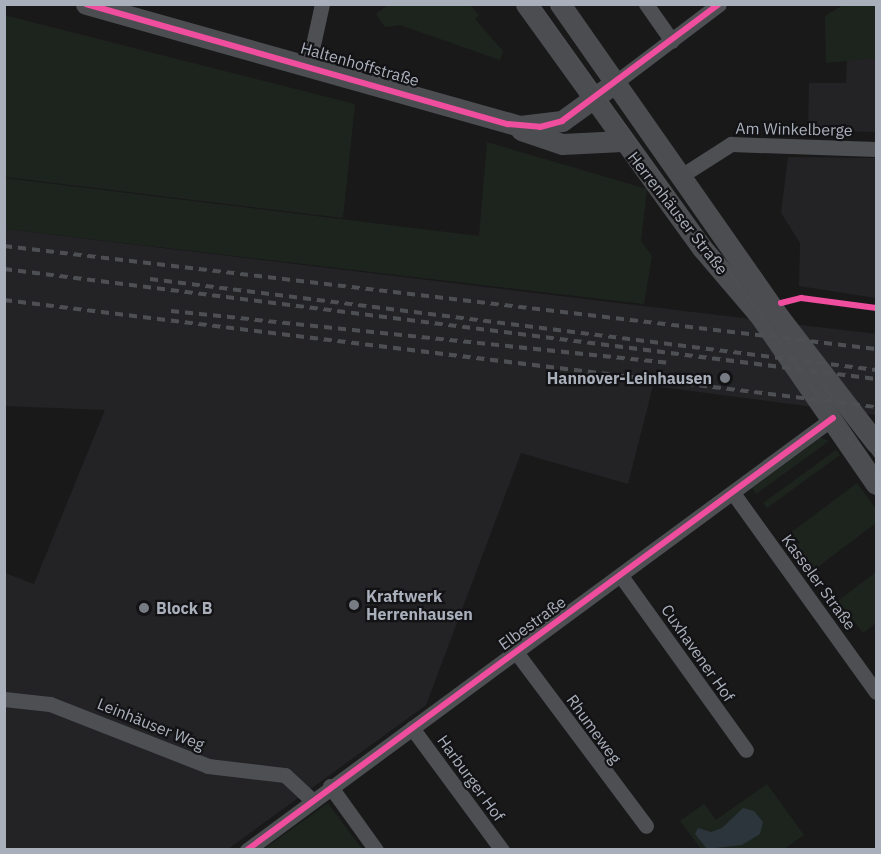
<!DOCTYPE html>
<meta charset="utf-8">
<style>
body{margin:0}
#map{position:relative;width:881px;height:854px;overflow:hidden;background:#19191a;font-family:"IBM Plex Sans",sans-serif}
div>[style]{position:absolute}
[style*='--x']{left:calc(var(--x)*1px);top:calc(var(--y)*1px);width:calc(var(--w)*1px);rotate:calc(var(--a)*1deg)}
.built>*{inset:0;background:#232326}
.green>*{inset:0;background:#1d241e}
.water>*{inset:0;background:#2c353c}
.street>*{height:15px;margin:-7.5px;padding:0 7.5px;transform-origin:7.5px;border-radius:7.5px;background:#4d4f53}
.secondary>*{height:21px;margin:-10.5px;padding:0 10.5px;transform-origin:10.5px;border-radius:10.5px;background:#4c4d51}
.tram>*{height:1.5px;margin:-0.75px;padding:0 0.75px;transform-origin:0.75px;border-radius:0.75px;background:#4d4f52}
.rail>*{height:4px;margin-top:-2px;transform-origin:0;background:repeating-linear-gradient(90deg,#4d4f52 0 8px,transparent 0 14px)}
.cycleway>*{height:6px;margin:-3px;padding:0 3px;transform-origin:3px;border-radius:3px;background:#ef4d9e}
.dots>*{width:16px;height:16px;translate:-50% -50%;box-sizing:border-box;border:3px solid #131316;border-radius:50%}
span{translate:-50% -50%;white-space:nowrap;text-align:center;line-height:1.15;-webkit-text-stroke:4.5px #131316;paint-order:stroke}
.street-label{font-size:16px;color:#aab0bb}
.poi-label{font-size:16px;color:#aab0bb;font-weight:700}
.right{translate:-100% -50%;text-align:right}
.left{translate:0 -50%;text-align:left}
.frame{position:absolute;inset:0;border:6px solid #aab0bb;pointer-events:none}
</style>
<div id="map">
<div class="built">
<div style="clip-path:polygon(847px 57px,876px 58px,876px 132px,808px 130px,809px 83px,846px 83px)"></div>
<div style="clip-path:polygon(788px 157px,876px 158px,876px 298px,799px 286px,800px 243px,781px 213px)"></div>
<div style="clip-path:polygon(5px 229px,876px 334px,876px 415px,653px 386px,628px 484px,521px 453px,426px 705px,228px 849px,5px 849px,5px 573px,34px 584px,105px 410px,5px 406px)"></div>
</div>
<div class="green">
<div style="clip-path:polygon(388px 5px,470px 5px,479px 15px,475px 19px,503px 51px,500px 60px,400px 25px,385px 27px,376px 14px)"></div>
<div style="clip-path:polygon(843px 5px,876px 5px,876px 58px,826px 63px,825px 16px)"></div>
<div style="clip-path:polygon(4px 15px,355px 104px,343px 218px,5px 177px)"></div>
<div style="clip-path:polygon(487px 142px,647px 189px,641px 241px,652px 256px,644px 304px,5px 229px,5px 178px,479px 236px)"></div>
<div style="clip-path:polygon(820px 438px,829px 441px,756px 494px,752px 488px)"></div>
<div style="clip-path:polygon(836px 450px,840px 455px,767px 508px,763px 503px)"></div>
<div style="clip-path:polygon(857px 483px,876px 509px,876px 523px,815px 569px,789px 534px)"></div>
<div style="clip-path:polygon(876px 572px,876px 623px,863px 633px,838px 601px)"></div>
<div style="clip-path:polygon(767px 784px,804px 835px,784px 849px,701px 849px,680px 821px,704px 804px,716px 820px)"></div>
<div style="clip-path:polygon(328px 803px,362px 849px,264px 849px)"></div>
</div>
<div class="water">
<div style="clip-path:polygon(743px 808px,754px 811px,763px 822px,760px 834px,742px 845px,707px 849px,695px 834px,698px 828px,711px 832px,722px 828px)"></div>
</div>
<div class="street">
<div style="--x:646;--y:4;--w:45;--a:54.9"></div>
<div style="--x:309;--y:63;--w:60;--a:-77.6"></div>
<div style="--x:616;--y:82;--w:129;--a:-37.1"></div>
<div style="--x:684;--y:174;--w:56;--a:-32.6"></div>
<div style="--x:731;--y:144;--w:145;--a:2"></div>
<div style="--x:733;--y:493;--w:245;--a:54.3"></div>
<div style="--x:621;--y:576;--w:214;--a:54.3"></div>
<div style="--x:516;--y:652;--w:217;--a:53.2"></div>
<div style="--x:4;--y:699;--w:46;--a:6.2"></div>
<div style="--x:50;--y:704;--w:170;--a:21.4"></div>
<div style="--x:208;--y:766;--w:78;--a:6.7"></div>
<div style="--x:285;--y:775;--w:37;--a:43"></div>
<div style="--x:412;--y:728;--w:152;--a:53.6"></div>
<div style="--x:330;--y:786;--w:79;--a:54.3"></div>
<div style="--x:247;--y:850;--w:728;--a:-36.4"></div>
</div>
<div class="secondary">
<div style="--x:86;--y:4;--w:451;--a:15.7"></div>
<div style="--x:520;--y:126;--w:42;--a:-6.8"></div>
<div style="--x:562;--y:121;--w:67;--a:-35.8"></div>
<div style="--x:526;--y:4;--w:301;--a:54.2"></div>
<div style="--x:702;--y:248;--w:89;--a:49.5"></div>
<div style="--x:760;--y:316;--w:204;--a:55.4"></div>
<div style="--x:560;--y:4;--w:382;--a:55"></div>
<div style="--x:779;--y:317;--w:159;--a:52.4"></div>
<div style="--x:521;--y:130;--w:43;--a:18.9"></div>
<div style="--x:562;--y:144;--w:60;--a:-2.9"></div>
</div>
<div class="tram">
<div style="--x:539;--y:4;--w:581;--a:54.53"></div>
<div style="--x:820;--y:380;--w:95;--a:54"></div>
</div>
<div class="rail">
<div style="--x:4;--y:246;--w:878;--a:6.74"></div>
<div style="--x:4;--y:269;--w:879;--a:7.19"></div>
<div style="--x:150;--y:279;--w:732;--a:7.14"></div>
<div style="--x:4;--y:300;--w:879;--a:7"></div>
<div style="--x:171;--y:311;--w:502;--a:5.95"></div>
</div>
<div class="cycleway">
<div style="--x:86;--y:4;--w:439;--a:15.9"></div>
<div style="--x:508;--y:124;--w:32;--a:5"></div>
<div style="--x:540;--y:127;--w:23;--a:-15"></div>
<div style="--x:562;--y:121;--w:196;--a:-36.7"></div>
<div style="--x:781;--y:303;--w:21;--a:-14"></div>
<div style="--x:801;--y:298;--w:76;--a:7.6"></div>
<div style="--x:247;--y:850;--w:728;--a:-36.4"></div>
</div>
<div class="dots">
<div style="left:725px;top:378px;background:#777b83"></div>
<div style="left:354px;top:605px;background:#777b83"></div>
<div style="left:144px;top:608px;background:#777b83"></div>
</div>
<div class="street-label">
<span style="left:360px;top:64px;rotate:16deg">Haltenhoffstraße</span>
<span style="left:794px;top:129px;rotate:1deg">Am Winkelberge</span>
<span style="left:678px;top:213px;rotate:52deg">Herrenhäuser Straße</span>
<span style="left:819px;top:582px;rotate:54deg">Kasseler Straße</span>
<span style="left:532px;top:623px;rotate:-36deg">Elbestraße</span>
<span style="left:698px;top:653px;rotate:55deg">Cuxhavener Hof</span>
<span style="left:151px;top:724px;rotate:22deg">Leinhäuser Weg</span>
<span style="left:594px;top:729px;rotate:54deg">Rhumeweg</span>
<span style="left:471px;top:778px;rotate:54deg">Harburger Hof</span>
</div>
<div class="poi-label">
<span class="right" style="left:712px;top:378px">Hannover-Leinhausen</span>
<span class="left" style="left:366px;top:605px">Kraftwerk<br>Herrenhausen</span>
<span class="left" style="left:156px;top:608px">Block B</span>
</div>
<div class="frame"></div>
</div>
